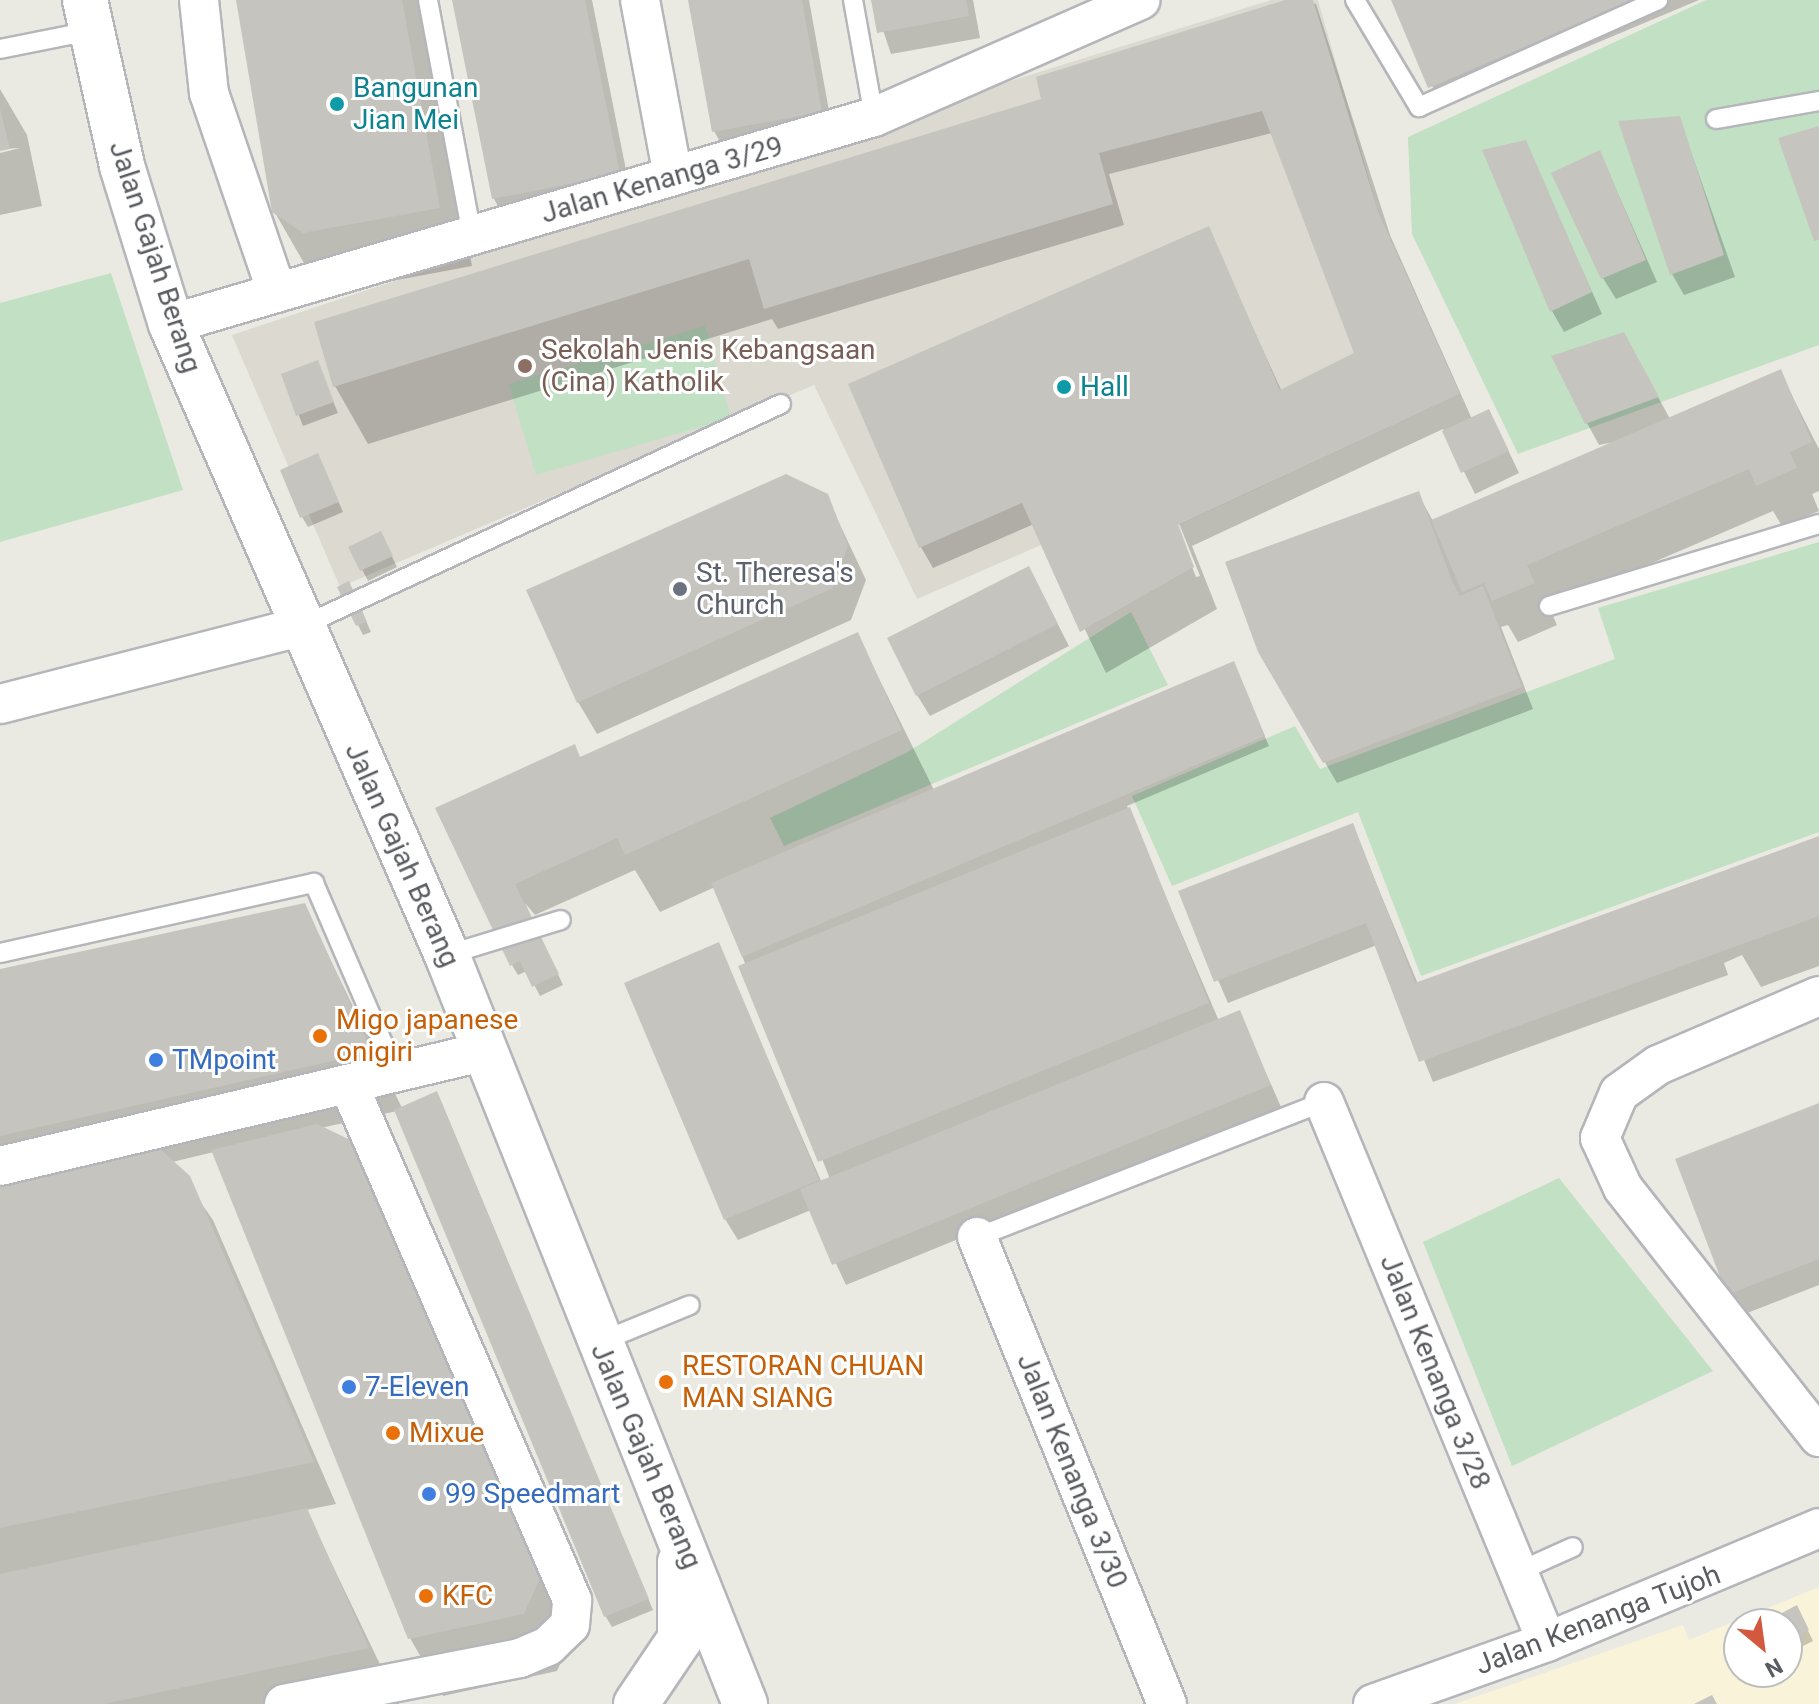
<!DOCTYPE html>
<style>
body{margin:0}
#map{position:relative;width:1819px;height:1704px;overflow:hidden;background:#ebeae2;font-family:Roboto,sans-serif}
div>[style]{position:absolute}
[style*='--x']{left:calc(var(--x)*1px);top:calc(var(--y)*1px);width:calc(var(--w)*1px);rotate:calc(var(--a)*1deg)}
.commercial>*{inset:0;background:#f9f4d9}
.education>*{inset:0;background:#dbd9d0}
.green>*{inset:0;background:#c1e0c4}
.shadow>*{inset:0;background:#0003}
.building>*{inset:0;background:#c6c4be}
.roads{filter:drop-shadow(2px 0 #b4b6bb) drop-shadow(-2px 0 #b4b6bb) drop-shadow(0 2px #b4b6bb) drop-shadow(0 -2px #b4b6bb)}
.service>*{height:18px;margin:-9px;padding:0 9px;transform-origin:9px;border-radius:9px;background:#fff}
.minor>*{height:38px;margin:-19px;padding:0 19px;transform-origin:19px;border-radius:19px;background:#fff}
.tertiary>*{height:44px;margin:-22px;padding:0 22px;transform-origin:22px;border-radius:22px;background:#fff}
.dots>*{width:22px;height:22px;translate:-50% -50%;box-sizing:border-box;border:4px solid #fff;border-radius:50%}
span{translate:-50% -50%;white-space:nowrap;text-align:center;line-height:1.15;-webkit-text-stroke:6px #fff;paint-order:stroke}
.culture-label{font-size:28px;color:#0d838f}
.left{translate:0 -50%;text-align:left}
.street-label{font-size:28px;color:#5a5c61}
.education-label{font-size:28px;color:#785e54}
.worship-label{font-size:28px;color:#5b616d}
.food-label{font-size:28px;color:#c56008}
.shop-label{font-size:28px;color:#366cbe}
.north{position:absolute;left:1723px;top:1608px;width:80px;height:80px;box-sizing:border-box;background:#fff;border:2px solid #bdbec0;border-radius:50%;rotate:151deg;font-size:22px;font-weight:700;line-height:32px;text-align:center;color:#5a5c61}
.north::after{content:'';display:block;margin:auto;width:28px;height:36px;background:#d25940;clip-path:polygon(50% 0,100% 100%,50% 72%,0 100%)}
</style>
<div id="map">
<div class="commercial">
<div style="clip-path:polygon(evenodd,1819px 1587px,1819px 1704px,1455px 1704px,1683px 1625px,1689px 1640px,1819px 1587px,1739px 1624px,1787px 1624px,1787px 1672px,1739px 1672px,1739px 1624px)"></div>
</div>
<div class="education">
<div style="clip-path:polygon(1271px 0,1318px 0,1378px 211px,1460px 394px,1179px 525px,1194px 567px,1080px 632px,1041px 545px,917px 599px,814px 385px,340px 587px,232px 335px,776px 154px)"></div>
</div>
<div class="green">
<div style="clip-path:polygon(1706px 0,1819px 0,1819px 345px,1518px 454px,1412px 234px,1408px 137px)"></div>
<div style="clip-path:polygon(111px 273px,183px 490px,0 542px,0 303px)"></div>
<div style="clip-path:polygon(705px 326px,731px 418px,536px 475px,509px 384px)"></div>
<div style="clip-path:polygon(1819px 542px,1819px 832px,1421px 976px,1358px 812px,1172px 886px,1132px 796px,1295px 726px,1320px 769px,1615px 659px,1598px 608px)"></div>
<div style="clip-path:polygon(1131px 612px,1168px 685px,784px 846px,770px 818px,906px 753px)"></div>
<div style="clip-path:polygon(1559px 1178px,1713px 1371px,1512px 1466px,1423px 1242px)"></div>
</div>
<div class="shadow">
<div style="clip-path:polygon(238px 0,423px 0,472px 266px,338px 291px,308px 270px,274px 211px)"></div>
<div style="clip-path:polygon(454px 0,592px 0,631px 195px,506px 220px,494px 199px)"></div>
<div style="clip-path:polygon(690px 0,809px 0,833px 133px,726px 152px,714px 131px)"></div>
<div style="clip-path:polygon(873px 0,973px 0,980px 38px,891px 54px)"></div>
<div style="clip-path:polygon(evenodd,1291px 0,1316px 4px,1390px 235px,1472px 419px,1500px 433px,1519px 473px,1475px 494px,1443px 429px,1192px 546px,1217px 609px,1106px 673px,1034px 524px,933px 568px,921px 547px,1208px 229px,1282px 392px,1357px 354px,1272px 133px,1109px 174px,1124px 225px,778px 329px,772px 319px,368px 444px,335px 386px,1291px 0,1163px 493px,1167px 493px,1200px 576px,1196px 577px,1163px 493px)"></div>
<div style="clip-path:polygon(1394px 0,1699px 0,1442px 108px)"></div>
<div style="clip-path:polygon(0 89px,27px 135px,42px 206px,0 215px,0 153px,20px 148px,0 149px)"></div>
<div style="clip-path:polygon(1679px 118px,1735px 277px,1684px 295px,1672px 274px)"></div>
<div style="clip-path:polygon(1525px 142px,1602px 314px,1564px 332px,1552px 311px)"></div>
<div style="clip-path:polygon(1600px 153px,1657px 282px,1616px 299px,1603px 278px)"></div>
<div style="clip-path:polygon(1636px 356px,1670px 419px,1780px 372px,1819px 449px,1819px 491px,1812px 494px,1819px 511px,1782px 526px,1773px 511px,1549px 607px,1557px 625px,1518px 642px,1508px 625px,1501px 627px,1533px 709px,1337px 783px,1260px 651px,1418px 494px,1433px 521px,1619px 441px,1599px 445px,1587px 423px)"></div>
<div style="clip-path:polygon(317px 363px,338px 413px,303px 426px,283px 375px)"></div>
<div style="clip-path:polygon(323px 466px,343px 512px,308px 527px,302px 517px)"></div>
<div style="clip-path:polygon(826px 495px,866px 580px,851px 620px,597px 734px,578px 702px)"></div>
<div style="clip-path:polygon(386px 544px,397px 567px,368px 581px,351px 548px)"></div>
<div style="clip-path:polygon(1029px 568px,1069px 646px,930px 716px,917px 695px)"></div>
<div style="clip-path:polygon(354px 594px,371px 632px,363px 635px,358px 625px)"></div>
<div style="clip-path:polygon(857px 634px,934px 790px,1238px 674px,1269px 746px,1127px 806px,1219px 1021px,1239px 1012px,1281px 1107px,846px 1285px,811px 1210px,738px 1240px,725px 1219px,718px 945px,822px 1183px,830px 1179px,715px 887px,660px 912px,635px 870px,535px 915px,525px 903px,563px 985px,540px 996px,527px 971px,518px 975px,512px 965px,437px 809px,581px 759px)"></div>
<div style="clip-path:polygon(1352px 825px,1418px 984px,1819px 838px,1819px 966px,1761px 987px,1742px 955px,1724px 963px,1728px 975px,1433px 1082px,1377px 945px,1228px 1003px,1180px 892px)"></div>
<div style="clip-path:polygon(304px 905px,402px 1108px,442px 1104px,653px 1610px,612px 1627px,606px 1617px,397px 1111px,321px 1128px,573px 1635px,557px 1671px,443px 1696px,410px 1638px,214px 1152px,172px 1162px,213px 1220px,336px 1504px,306px 1510px,399px 1704px,0 1704px,0 971px)"></div>
<div style="clip-path:polygon(1819px 1105px,1819px 1285px,1742px 1315px,1729px 1294px)"></div>
<div style="clip-path:polygon(1802px 1618px,1813px 1641px,1797px 1649px,1787px 1632px)"></div>
</div>
<div class="building">
<div style="clip-path:polygon(236px 0,402px 0,440px 208px,303px 233px,272px 212px)"></div>
<div style="clip-path:polygon(452px 0,585px 0,620px 174px,492px 199px)"></div>
<div style="clip-path:polygon(688px 0,802px 0,822px 112px,712px 132px)"></div>
<div style="clip-path:polygon(871px 0,966px 0,969px 16px,877px 33px)"></div>
<div style="clip-path:polygon(1285px 0,1313px 0,1378px 211px,1460px 394px,1178px 525px,1194px 567px,1080px 632px,1022px 503px,919px 548px,848px 384px,1209px 226px,1280px 390px,1354px 353px,1262px 111px,1099px 153px,1113px 204px,764px 309px,749px 259px,333px 387px,314px 322px,1041px 99px,1036px 77px)"></div>
<div style="clip-path:polygon(1391px 0,1636px 0,1428px 88px)"></div>
<div style="clip-path:polygon(0 109px,10px 149px,0 151px)"></div>
<div style="clip-path:polygon(1680px 116px,1724px 255px,1670px 275px,1618px 121px)"></div>
<div style="clip-path:polygon(1819px 126px,1819px 239px,1814px 241px,1778px 138px)"></div>
<div style="clip-path:polygon(1526px 140px,1592px 292px,1550px 312px,1482px 150px)"></div>
<div style="clip-path:polygon(1600px 150px,1646px 260px,1601px 279px,1551px 173px)"></div>
<div style="clip-path:polygon(1624px 332px,1659px 397px,1585px 424px,1551px 356px)"></div>
<div style="clip-path:polygon(318px 360px,334px 402px,296px 416px,281px 374px)"></div>
<div style="clip-path:polygon(1781px 369px,1812px 442px,1790px 452px,1797px 468px,1756px 486px,1749px 469px,1527px 565px,1535px 583px,1492px 601px,1484px 583px,1462px 592px,1431px 520px)"></div>
<div style="clip-path:polygon(1489px 409px,1509px 451px,1461px 473px,1442px 431px)"></div>
<div style="clip-path:polygon(318px 453px,339px 502px,300px 518px,280px 470px)"></div>
<div style="clip-path:polygon(786px 474px,828px 494px,848px 546px,833px 588px,577px 703px,526px 590px)"></div>
<div style="clip-path:polygon(1419px 491px,1452px 581px,1460px 596px,1483px 586px,1522px 687px,1323px 763px,1258px 652px,1225px 562px)"></div>
<div style="clip-path:polygon(381px 531px,393px 556px,360px 571px,348px 547px)"></div>
<div style="clip-path:polygon(1029px 566px,1058px 624px,916px 696px,887px 638px)"></div>
<div style="clip-path:polygon(349px 581px,367px 622px,356px 626px,337px 587px)"></div>
<div style="clip-path:polygon(858px 632px,902px 730px,625px 855px,617px 838px,515px 884px,559px 974px,532px 987px,520px 961px,510px 966px,435px 808px,575px 744px,580px 757px)"></div>
<div style="clip-path:polygon(1234px 661px,1265px 736px,742px 957px,711px 883px)"></div>
<div style="clip-path:polygon(1130px 807px,1209px 1003px,818px 1162px,738px 966px)"></div>
<div style="clip-path:polygon(1353px 823px,1415px 983px,1819px 836px,1819px 916px,1419px 1062px,1366px 923px,1214px 982px,1178px 891px)"></div>
<div style="clip-path:polygon(305px 903px,372px 1052px,0 1136px,0 969px)"></div>
<div style="clip-path:polygon(719px 942px,819px 1180px,724px 1220px,624px 983px)"></div>
<div style="clip-path:polygon(1240px 1010px,1271px 1085px,832px 1265px,800px 1189px)"></div>
<div style="clip-path:polygon(437px 1091px,649px 1599px,604px 1617px,394px 1110px)"></div>
<div style="clip-path:polygon(1819px 1103px,1819px 1259px,1727px 1295px,1675px 1159px)"></div>
<div style="clip-path:polygon(317px 1124px,365px 1147px,541px 1576px,524px 1614px,408px 1639px,211px 1150px)"></div>
<div style="clip-path:polygon(159px 1148px,190px 1176px,314px 1462px,0 1528px,0 1185px)"></div>
<div style="clip-path:polygon(307px 1508px,369px 1648px,104px 1704px,0 1704px,0 1574px)"></div>
<div style="clip-path:polygon(1797px 1605px,1809px 1630px,1789px 1640px,1776px 1616px)"></div>
<div style="clip-path:polygon(1712px 1695px,1717px 1704px,1694px 1704px)"></div>
</div>
<div class="roads">
<div class="service">
<div style="--x:428;--y:0;--w:239;--a:79.4"></div>
<div style="--x:853;--y:0;--w:119;--a:79.8"></div>
<div style="--x:1355;--y:0;--w:125;--a:59.1"></div>
<div style="--x:1419;--y:107;--w:262;--a:-24.1"></div>
<div style="--x:0;--y:49;--w:92;--a:-11.3"></div>
<div style="--x:1716;--y:119;--w:105;--a:-9.9"></div>
<div style="--x:1549;--y:606;--w:282;--a:-16.9"></div>
<div style="--x:302;--y:626;--w:528;--a:-24.87"></div>
<div style="--x:0;--y:953;--w:322;--a:-12.6"></div>
<div style="--x:314;--y:883;--w:210;--a:66.7"></div>
<div style="--x:447;--y:955;--w:119;--a:-17.1"></div>
<div style="--x:977;--y:1237;--w:372;--a:-21.3"></div>
<div style="--x:600;--y:1342;--w:97;--a:-22.3"></div>
<div style="--x:1518;--y:1572;--w:60;--a:-24.4"></div>
</div>
<div class="minor">
<div style="--x:199;--y:0;--w:94;--a:83.9"></div>
<div style="--x:209;--y:93;--w:211;--a:71.2"></div>
<div style="--x:640;--y:0;--w:179;--a:79.4"></div>
<div style="--x:171;--y:324;--w:733;--a:-16.41"></div>
<div style="--x:874;--y:117;--w:291;--a:-23.7"></div>
<div style="--x:0;--y:704;--w:309;--a:-14.4"></div>
<div style="--x:1819;--y:996;--w:175;--a:156.8"></div>
<div style="--x:1658;--y:1065;--w:48;--a:144.3"></div>
<div style="--x:1619;--y:1093;--w:49;--a:112.9"></div>
<div style="--x:1600;--y:1138;--w:55;--a:65.3"></div>
<div style="--x:1623;--y:1188;--w:317;--a:51.8"></div>
<div style="--x:1324;--y:1102;--w:584;--a:67.56"></div>
<div style="--x:0;--y:1166;--w:499;--a:-13.3"></div>
<div style="--x:977;--y:1237;--w:504;--a:67.86"></div>
<div style="--x:284;--y:1704;--w:240;--a:-11"></div>
<div style="--x:520;--y:1658;--w:30;--a:-23"></div>
<div style="--x:548;--y:1646;--w:30;--a:-44"></div>
<div style="--x:570;--y:1625;--w:25;--a:-85"></div>
<div style="--x:572;--y:1600;--w:558;--a:-113.44"></div>
<div style="--x:1373;--y:1704;--w:185;--a:-19.6"></div>
<div style="--x:1547;--y:1642;--w:295;--a:-22.7"></div>
</div>
<div class="tertiary">
<div style="--x:85;--y:0;--w:170;--a:77.4"></div>
<div style="--x:122;--y:166;--w:165;--a:72.8"></div>
<div style="--x:171;--y:324;--w:689;--a:66.38"></div>
<div style="--x:447;--y:955;--w:806;--a:68.3"></div>
<div style="--x:636;--y:1704;--w:78;--a:-55.9"></div>
<div style="--x:680;--y:1639;--w:77;--a:-90"></div>
</div>
</div>
<div class="dots">
<div style="left:337px;top:104px;background:#0f9aa8"></div>
<div style="left:525px;top:366px;background:#8d6e63"></div>
<div style="left:1064px;top:387px;background:#0f9aa8"></div>
<div style="left:680px;top:589px;background:#6b7280"></div>
<div style="left:320px;top:1036px;background:#e8710a"></div>
<div style="left:156px;top:1060px;background:#3f7fe0"></div>
<div style="left:666px;top:1382px;background:#e8710a"></div>
<div style="left:349px;top:1387px;background:#3f7fe0"></div>
<div style="left:393px;top:1433px;background:#e8710a"></div>
<div style="left:429px;top:1494px;background:#3f7fe0"></div>
<div style="left:426px;top:1596px;background:#e8710a"></div>
</div>
<div class="culture-label">
<span class="left" style="left:353px;top:104px">Bangunan<br>Jian Mei</span>
<span class="left" style="left:1080px;top:387px">Hall</span>
</div>
<div class="street-label">
<span style="left:662px;top:180px;rotate:-16deg">Jalan Kenanga 3/29</span>
<span style="left:155px;top:257px;rotate:72deg">Jalan Gajah Berang</span>
<span style="left:402px;top:855px;rotate:66deg">Jalan Gajah Berang</span>
<span style="left:1435px;top:1372px;rotate:68deg">Jalan Kenanga 3/28</span>
<span style="left:646px;top:1456px;rotate:67deg">Jalan Gajah Berang</span>
<span style="left:1072px;top:1471px;rotate:68deg">Jalan Kenanga 3/30</span>
<span style="left:1598px;top:1620px;rotate:-21deg">Jalan Kenanga Tujoh</span>
</div>
<div class="education-label">
<span class="left" style="left:541px;top:366px">Sekolah Jenis Kebangsaan<br>(Cina) Katholik</span>
</div>
<div class="worship-label">
<span class="left" style="left:696px;top:589px">St. Theresa's<br>Church</span>
</div>
<div class="food-label">
<span class="left" style="left:336px;top:1036px">Migo japanese<br>onigiri</span>
<span class="left" style="left:682px;top:1382px">RESTORAN CHUAN<br>MAN SIANG</span>
<span class="left" style="left:409px;top:1433px">Mixue</span>
<span class="left" style="left:442px;top:1596px">KFC</span>
</div>
<div class="shop-label">
<span class="left" style="left:172px;top:1060px">TMpoint</span>
<span class="left" style="left:365px;top:1387px">7-Eleven</span>
<span class="left" style="left:445px;top:1494px">99 Speedmart</span>
</div>
<div class="north">N</div>
</div>
